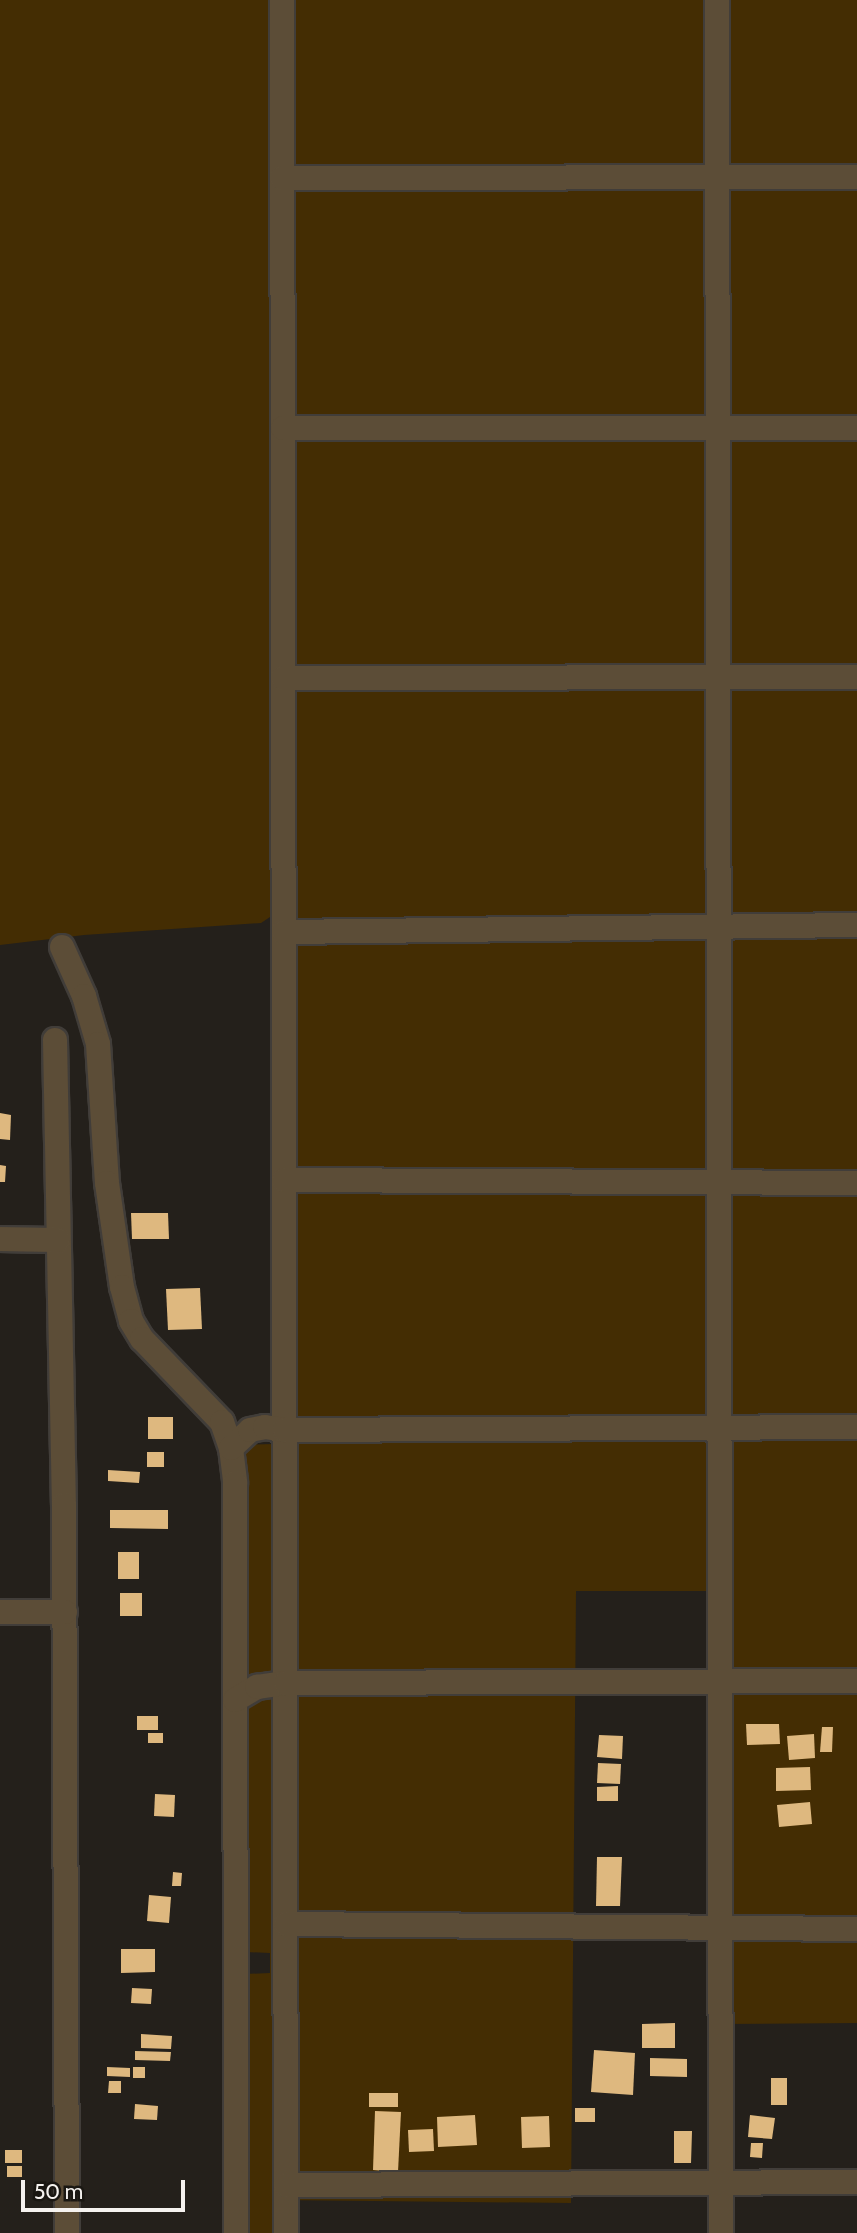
<!DOCTYPE html>
<style>
body{margin:0}
#map{position:relative;width:857px;height:2233px;overflow:hidden;background:#24201b;font-family:Cabin,sans-serif}
div>[style]{position:absolute}
[style*='--x']{left:calc(var(--x)*1px);top:calc(var(--y)*1px);width:calc(var(--w)*1px);rotate:calc(var(--a)*1deg)}
.green>*{inset:0;background:#442d03}
.building>*{inset:0;background:#deb87f}
.roads{filter:drop-shadow(2px 0 #413d39) drop-shadow(-2px 0 #413d39) drop-shadow(0 2px #413d39) drop-shadow(0 -2px #413d39)}
.minor>*{height:24px;margin:-12px;padding:0 12px;transform-origin:12px;border-radius:12px;background:#5c4d37}
span{translate:-50% -50%;white-space:nowrap;text-align:center;line-height:1.15;-webkit-text-stroke:7px #1a1712;paint-order:stroke}
.scale{position:absolute;left:21px;top:2180px;width:164px;height:32px;box-sizing:border-box;border:4px solid #f5f2ef;border-top:0;padding-left:9px;font-size:21px;line-height:24px;white-space:nowrap;color:#f5f2ef;-webkit-text-stroke:5px #1a1712;paint-order:stroke}
</style>
<div id="map">
<div class="green">
<div style="clip-path:polygon(0 0,280px 0,274px 908px,270px 917px,261px 923px,84px 935px,0 945px)"></div>
<div style="clip-path:polygon(284px 0,857px 0,857px 2023px,715px 2024px,724px 1591px,576px 1591px,571px 2203px,278px 2200px,278px 2233px,243px 2233px,245px 1974px,270px 1973px,270px 1953px,246px 1952px,241px 1445px,275px 1444px)"></div>
</div>
<div class="building">
<div style="clip-path:polygon(0 1113px,11px 1115px,10px 1140px,0 1139px)"></div>
<div style="clip-path:polygon(0 1165px,6px 1166px,5px 1182px,0 1182px)"></div>
<div style="clip-path:polygon(131px 1213px,168px 1213px,169px 1239px,132px 1239px)"></div>
<div style="clip-path:polygon(200px 1288px,202px 1329px,168px 1330px,166px 1289px)"></div>
<div style="clip-path:polygon(148px 1417px,173px 1417px,173px 1439px,148px 1439px)"></div>
<div style="clip-path:polygon(147px 1452px,164px 1452px,164px 1467px,147px 1467px)"></div>
<div style="clip-path:polygon(108px 1470px,140px 1472px,139px 1483px,108px 1481px)"></div>
<div style="clip-path:polygon(110px 1510px,168px 1510px,168px 1529px,110px 1528px)"></div>
<div style="clip-path:polygon(118px 1552px,139px 1552px,139px 1579px,118px 1579px)"></div>
<div style="clip-path:polygon(120px 1593px,142px 1593px,142px 1616px,120px 1616px)"></div>
<div style="clip-path:polygon(137px 1716px,158px 1716px,158px 1730px,137px 1730px)"></div>
<div style="clip-path:polygon(746px 1724px,779px 1724px,780px 1744px,747px 1745px)"></div>
<div style="clip-path:polygon(822px 1727px,833px 1727px,832px 1752px,820px 1752px)"></div>
<div style="clip-path:polygon(148px 1733px,163px 1733px,163px 1743px,148px 1743px)"></div>
<div style="clip-path:polygon(814px 1734px,815px 1758px,789px 1760px,787px 1736px)"></div>
<div style="clip-path:polygon(599px 1735px,623px 1736px,622px 1759px,597px 1757px)"></div>
<div style="clip-path:polygon(598px 1763px,621px 1764px,620px 1784px,597px 1783px)"></div>
<div style="clip-path:polygon(810px 1767px,811px 1790px,776px 1791px,776px 1768px)"></div>
<div style="clip-path:polygon(618px 1786px,618px 1801px,597px 1801px,597px 1787px)"></div>
<div style="clip-path:polygon(155px 1794px,175px 1795px,174px 1817px,154px 1816px)"></div>
<div style="clip-path:polygon(810px 1802px,812px 1824px,779px 1827px,777px 1805px)"></div>
<div style="clip-path:polygon(597px 1857px,622px 1857px,620px 1906px,596px 1906px)"></div>
<div style="clip-path:polygon(173px 1872px,182px 1873px,181px 1886px,172px 1886px)"></div>
<div style="clip-path:polygon(149px 1895px,171px 1897px,169px 1923px,147px 1921px)"></div>
<div style="clip-path:polygon(121px 1949px,155px 1949px,155px 1972px,121px 1973px)"></div>
<div style="clip-path:polygon(132px 1988px,152px 1989px,151px 2004px,131px 2003px)"></div>
<div style="clip-path:polygon(675px 2023px,675px 2048px,642px 2048px,642px 2024px)"></div>
<div style="clip-path:polygon(141px 2034px,172px 2036px,171px 2049px,141px 2048px)"></div>
<div style="clip-path:polygon(594px 2050px,635px 2053px,633px 2095px,591px 2092px)"></div>
<div style="clip-path:polygon(135px 2051px,171px 2052px,170px 2061px,135px 2060px)"></div>
<div style="clip-path:polygon(650px 2058px,687px 2059px,687px 2077px,650px 2076px)"></div>
<div style="clip-path:polygon(107px 2067px,130px 2068px,130px 2077px,107px 2076px)"></div>
<div style="clip-path:polygon(133px 2067px,145px 2067px,145px 2078px,133px 2078px)"></div>
<div style="clip-path:polygon(771px 2078px,787px 2078px,787px 2105px,771px 2105px)"></div>
<div style="clip-path:polygon(109px 2081px,121px 2081px,121px 2093px,108px 2093px)"></div>
<div style="clip-path:polygon(369px 2093px,398px 2093px,398px 2107px,369px 2107px)"></div>
<div style="clip-path:polygon(135px 2104px,158px 2106px,157px 2120px,134px 2119px)"></div>
<div style="clip-path:polygon(575px 2108px,595px 2108px,595px 2122px,575px 2122px)"></div>
<div style="clip-path:polygon(375px 2111px,401px 2112px,398px 2172px,373px 2170px)"></div>
<div style="clip-path:polygon(475px 2115px,477px 2145px,438px 2147px,437px 2117px)"></div>
<div style="clip-path:polygon(750px 2115px,775px 2118px,772px 2139px,748px 2137px)"></div>
<div style="clip-path:polygon(549px 2116px,550px 2147px,522px 2148px,521px 2117px)"></div>
<div style="clip-path:polygon(433px 2129px,434px 2151px,409px 2152px,408px 2130px)"></div>
<div style="clip-path:polygon(674px 2131px,692px 2131px,691px 2163px,674px 2163px)"></div>
<div style="clip-path:polygon(751px 2143px,763px 2143px,762px 2158px,750px 2157px)"></div>
<div style="clip-path:polygon(5px 2150px,22px 2150px,22px 2163px,5px 2163px)"></div>
<div style="clip-path:polygon(7px 2166px,22px 2166px,22px 2177px,7px 2177px)"></div>
</div>
<div class="roads">
<div class="minor">
<div style="--x:282;--y:0;--w:2233;--a:89.9"></div>
<div style="--x:717;--y:0;--w:2233;--a:89.9"></div>
<div style="--x:282;--y:178;--w:575;--a:-0.1"></div>
<div style="--x:283;--y:428;--w:574;--a:0"></div>
<div style="--x:283;--y:678;--w:574;--a:-0.1"></div>
<div style="--x:284;--y:932;--w:573;--a:-0.7"></div>
<div style="--x:62;--y:947;--w:54;--a:65.8"></div>
<div style="--x:84;--y:996;--w:50;--a:73.7"></div>
<div style="--x:98;--y:1044;--w:139;--a:86.3"></div>
<div style="--x:107;--y:1183;--w:105;--a:81.8"></div>
<div style="--x:122;--y:1287;--w:35;--a:75"></div>
<div style="--x:131;--y:1321;--w:21;--a:59"></div>
<div style="--x:142;--y:1339;--w:115;--a:46.1"></div>
<div style="--x:222;--y:1422;--w:28;--a:71"></div>
<div style="--x:231;--y:1448;--w:35;--a:83"></div>
<div style="--x:235;--y:1483;--w:750;--a:89.92"></div>
<div style="--x:55;--y:1040;--w:465;--a:88.9"></div>
<div style="--x:64;--y:1505;--w:728;--a:89.76"></div>
<div style="--x:284;--y:1180;--w:573;--a:0.3"></div>
<div style="--x:0;--y:1239;--w:58;--a:1"></div>
<div style="--x:231;--y:1448;--w:26;--a:-43"></div>
<div style="--x:250;--y:1430;--w:15;--a:-11"></div>
<div style="--x:265;--y:1427;--w:20;--a:9"></div>
<div style="--x:285;--y:1430;--w:572;--a:-0.3"></div>
<div style="--x:0;--y:1612;--w:65;--a:0"></div>
<div style="--x:235;--y:1700;--w:26;--a:-31"></div>
<div style="--x:257;--y:1687;--w:29;--a:-8"></div>
<div style="--x:286;--y:1683;--w:571;--a:-0.2"></div>
<div style="--x:286;--y:1924;--w:571;--a:0.5"></div>
<div style="--x:286;--y:2185;--w:571;--a:-0.3"></div>
</div>
</div>
<div class="scale">50 m</div>
</div>
